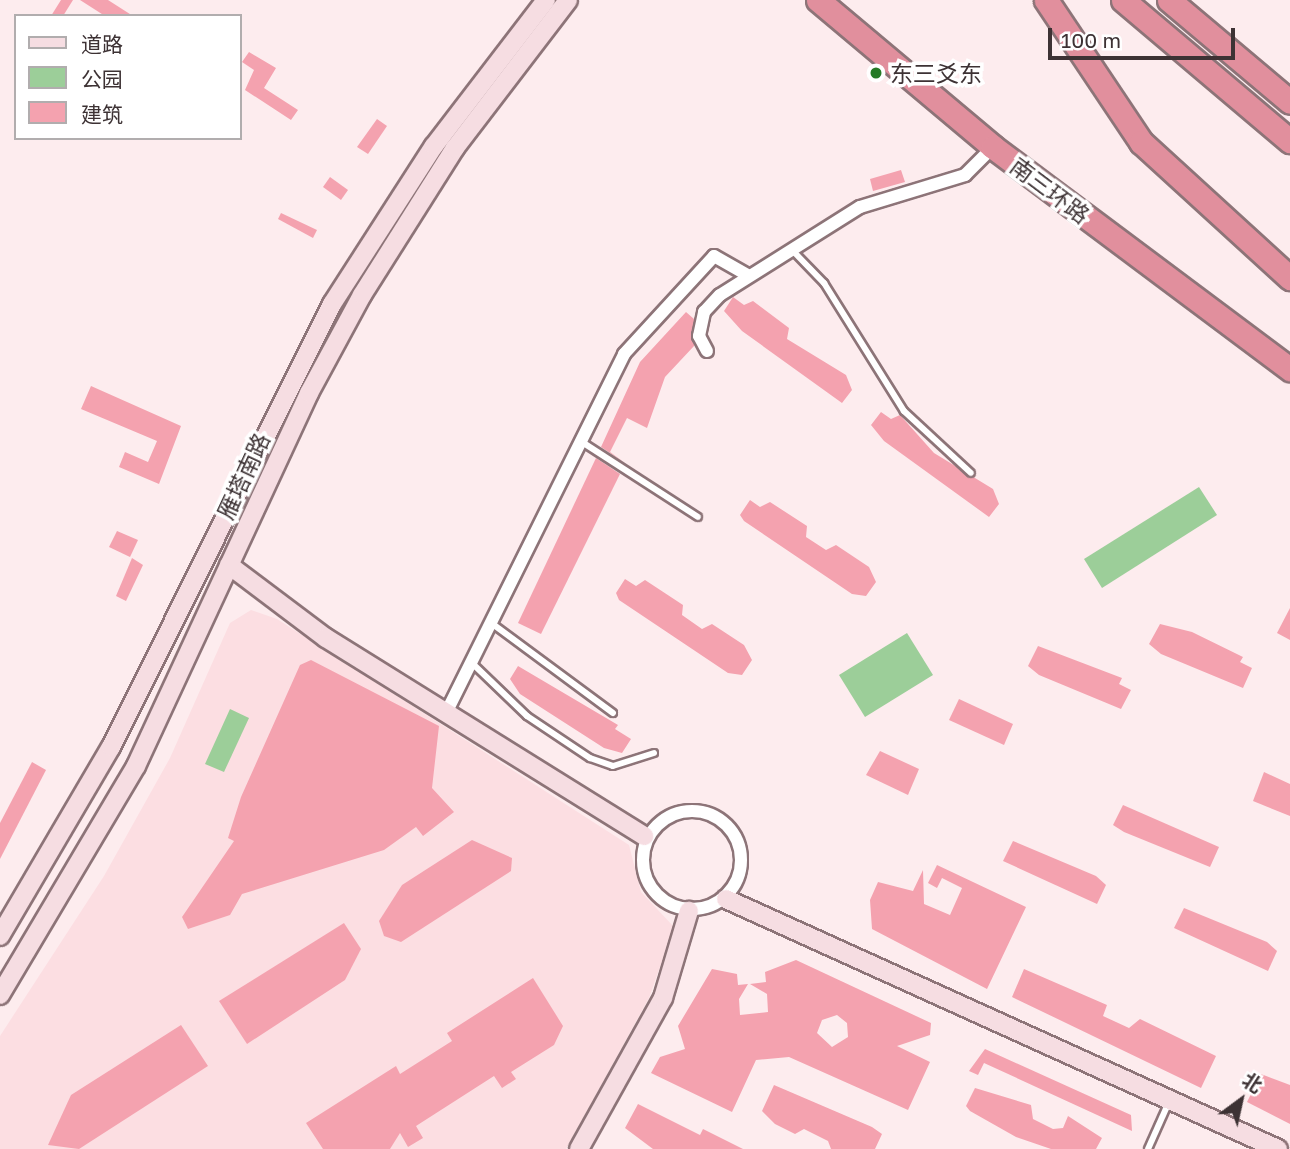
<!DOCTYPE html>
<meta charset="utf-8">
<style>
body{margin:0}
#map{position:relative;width:1290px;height:1149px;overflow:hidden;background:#fdecee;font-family:"Golos Text","Noto Sans SC",sans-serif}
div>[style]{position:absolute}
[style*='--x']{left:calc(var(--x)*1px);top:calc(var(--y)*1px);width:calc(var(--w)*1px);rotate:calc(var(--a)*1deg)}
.built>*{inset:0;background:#fcdee2}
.green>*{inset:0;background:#9cce99}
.building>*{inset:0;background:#f4a2af}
.roads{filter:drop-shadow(2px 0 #8d7478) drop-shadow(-2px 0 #8d7478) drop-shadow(0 2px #8d7478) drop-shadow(0 -2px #8d7478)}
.lane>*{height:6px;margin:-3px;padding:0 3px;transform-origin:3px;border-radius:3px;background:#fff}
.street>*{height:12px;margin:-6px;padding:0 6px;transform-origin:6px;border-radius:6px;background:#fff}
.street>.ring{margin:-6px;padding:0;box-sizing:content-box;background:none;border:12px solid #fff;border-radius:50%}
.secondary>*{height:18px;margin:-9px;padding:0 9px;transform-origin:9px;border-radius:9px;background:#f6dde2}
.highway>*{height:23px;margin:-11.5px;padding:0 11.5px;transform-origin:11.5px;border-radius:11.5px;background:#e18f9d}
.dots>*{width:19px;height:19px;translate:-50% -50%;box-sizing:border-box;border:4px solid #fff;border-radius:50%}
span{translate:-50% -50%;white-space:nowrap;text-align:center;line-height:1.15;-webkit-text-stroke:7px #fff;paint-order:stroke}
.poi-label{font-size:23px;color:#3d3234}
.left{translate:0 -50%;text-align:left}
.street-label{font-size:23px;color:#3d3234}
.legend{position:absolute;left:14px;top:14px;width:228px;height:126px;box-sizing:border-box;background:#fff;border:2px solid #b1adae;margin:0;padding:9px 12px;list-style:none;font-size:21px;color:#3d3234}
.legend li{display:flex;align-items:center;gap:14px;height:35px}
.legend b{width:35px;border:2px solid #b1adae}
.north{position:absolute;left:1206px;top:1065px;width:70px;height:70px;-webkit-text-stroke:5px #fff;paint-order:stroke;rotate:33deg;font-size:19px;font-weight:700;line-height:28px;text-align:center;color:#3d3234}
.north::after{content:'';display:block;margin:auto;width:24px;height:32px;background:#3d3234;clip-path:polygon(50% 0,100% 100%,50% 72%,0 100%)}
.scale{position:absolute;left:1048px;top:28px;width:187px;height:32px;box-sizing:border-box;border:4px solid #3d3234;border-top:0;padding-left:9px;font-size:21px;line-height:24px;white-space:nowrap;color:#3d3234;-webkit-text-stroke:5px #fff;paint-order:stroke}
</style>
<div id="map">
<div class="built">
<div style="clip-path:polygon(251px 610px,277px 619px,629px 845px,641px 892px,674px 927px,649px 998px,566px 1149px,0 1149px,0 1036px,104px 876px,170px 758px,230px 623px)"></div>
</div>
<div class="green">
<div style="clip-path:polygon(1199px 487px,1217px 515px,1102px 588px,1084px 559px)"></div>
<div style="clip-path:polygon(907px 633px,933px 675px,865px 717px,839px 675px)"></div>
<div style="clip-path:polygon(230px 709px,249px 718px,224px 772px,205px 764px)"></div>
</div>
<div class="building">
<div style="clip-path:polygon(61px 0,73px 0,63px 16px,51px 16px)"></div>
<div style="clip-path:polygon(80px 0,108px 0,133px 16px,105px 16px)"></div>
<div style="clip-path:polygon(249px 52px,276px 68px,264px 88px,298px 110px,291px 120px,245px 90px,254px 70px,242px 62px)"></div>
<div style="clip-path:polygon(377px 119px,387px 126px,368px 154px,357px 147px)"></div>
<div style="clip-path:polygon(901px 170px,905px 182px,873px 191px,870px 179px)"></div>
<div style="clip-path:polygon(330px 177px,348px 190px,341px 200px,323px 187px)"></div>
<div style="clip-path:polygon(281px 213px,317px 230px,313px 238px,278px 219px)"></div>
<div style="clip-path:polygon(733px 297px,744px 305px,753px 301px,789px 328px,787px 339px,846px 375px,852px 390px,842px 403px,742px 331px,724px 311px)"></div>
<div style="clip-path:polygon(686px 312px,694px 319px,694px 346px,665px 377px,647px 428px,627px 418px,610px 452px,625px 463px,601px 447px,640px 362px)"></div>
<div style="clip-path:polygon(91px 386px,181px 426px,159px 484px,119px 467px,125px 452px,148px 462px,157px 441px,81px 409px)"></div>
<div style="clip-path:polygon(881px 412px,891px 419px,900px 415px,934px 453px,993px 489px,999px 504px,989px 517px,884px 441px,871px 425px)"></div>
<div style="clip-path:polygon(596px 458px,620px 474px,541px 634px,518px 623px)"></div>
<div style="clip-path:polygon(750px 500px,760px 507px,770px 502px,807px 526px,806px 537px,826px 550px,836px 545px,869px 567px,876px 582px,866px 596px,852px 594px,744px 521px,740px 515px)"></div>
<div style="clip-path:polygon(117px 531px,138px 540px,130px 557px,109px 547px)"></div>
<div style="clip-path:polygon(132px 558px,143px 565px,126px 601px,116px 596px)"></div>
<div style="clip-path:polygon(625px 579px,636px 586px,645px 580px,683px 605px,682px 615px,702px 629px,712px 624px,744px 645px,752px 660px,742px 675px,728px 673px,619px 600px,616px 593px)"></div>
<div style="clip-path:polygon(1290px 608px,1290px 640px,1277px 633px)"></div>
<div style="clip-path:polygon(1160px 624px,1192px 632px,1243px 657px,1240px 662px,1252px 668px,1243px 688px,1161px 654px,1149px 644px)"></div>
<div style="clip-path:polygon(1038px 646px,1122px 678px,1119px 684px,1131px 690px,1121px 709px,1039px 675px,1028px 666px)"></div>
<div style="clip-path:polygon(311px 660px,439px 726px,432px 788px,454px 812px,423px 836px,416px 827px,384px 850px,242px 894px,230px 915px,188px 929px,182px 917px,234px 841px,228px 838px,241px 797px,300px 665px)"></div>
<div style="clip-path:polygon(518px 666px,618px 725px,615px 729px,631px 739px,622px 753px,604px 748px,520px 694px,510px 679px)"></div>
<div style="clip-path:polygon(959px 699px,1013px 724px,1004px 745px,949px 720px)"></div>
<div style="clip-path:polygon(880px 751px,919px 769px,908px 795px,866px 775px)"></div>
<div style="clip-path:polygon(32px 762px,46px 770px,0 859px,0 823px)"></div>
<div style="clip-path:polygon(1264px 772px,1290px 784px,1290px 816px,1253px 801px)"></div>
<div style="clip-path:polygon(1123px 805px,1219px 847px,1210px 867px,1124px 832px,1113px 825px)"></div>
<div style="clip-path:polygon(472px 840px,512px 858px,511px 871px,401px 942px,384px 936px,379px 921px,402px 885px)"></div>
<div style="clip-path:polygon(1013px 841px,1096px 876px,1106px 885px,1097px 904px,1003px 861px)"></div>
<div style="clip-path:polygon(937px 865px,1026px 907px,987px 989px,872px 929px,870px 900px,878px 882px,913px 891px,923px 870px,924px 904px,950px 915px,962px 888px,942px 878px,937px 888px,928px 883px)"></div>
<div style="clip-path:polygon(1184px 908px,1267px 942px,1277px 951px,1268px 971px,1174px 928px)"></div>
<div style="clip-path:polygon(344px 923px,361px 949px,345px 980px,247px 1044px,219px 1001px)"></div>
<div style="clip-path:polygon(evenodd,796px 960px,931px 1023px,930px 1035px,897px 1046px,930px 1062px,908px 1110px,789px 1057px,756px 1060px,732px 1112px,651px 1073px,660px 1057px,685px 1049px,678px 1026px,712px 969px,737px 974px,738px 985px,748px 984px,739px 999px,740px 1015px,768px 1012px,767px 994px,750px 984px,766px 982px,765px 972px,796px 960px,837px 1015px,847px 1023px,848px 1037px,832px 1047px,817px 1033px,822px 1020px,837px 1015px)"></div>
<div style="clip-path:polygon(1024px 969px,1107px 1005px,1103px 1016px,1129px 1028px,1140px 1019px,1216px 1056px,1201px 1088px,1012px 997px)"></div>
<div style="clip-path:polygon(533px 978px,563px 1026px,554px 1045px,511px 1072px,516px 1079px,502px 1088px,494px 1076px,416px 1126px,423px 1138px,408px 1147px,400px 1133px,390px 1149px,323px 1149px,306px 1123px,396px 1066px,400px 1074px,452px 1041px,447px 1033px)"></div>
<div style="clip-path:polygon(181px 1025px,208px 1066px,79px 1149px,48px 1145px,71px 1095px)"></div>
<div style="clip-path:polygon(985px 1049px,1131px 1115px,1132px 1131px,984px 1063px,978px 1075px,969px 1071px)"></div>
<div style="clip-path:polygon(1261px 1074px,1290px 1085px,1290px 1124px,1247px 1102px)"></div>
<div style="clip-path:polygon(774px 1085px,872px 1127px,882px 1134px,875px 1149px,831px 1149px,828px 1141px,804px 1129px,795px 1134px,775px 1124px,762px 1111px)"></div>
<div style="clip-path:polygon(975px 1088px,1031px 1105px,1033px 1119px,1053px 1129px,1063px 1128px,1068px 1116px,1102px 1138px,1096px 1149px,1051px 1149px,1016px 1137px,970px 1111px,966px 1106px)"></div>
<div style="clip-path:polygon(638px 1104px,700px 1135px,703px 1129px,743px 1149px,653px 1149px,625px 1128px)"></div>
</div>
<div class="roads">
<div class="lane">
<div style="--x:793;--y:251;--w:45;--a:45.9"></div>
<div style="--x:824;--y:283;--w:151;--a:58"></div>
<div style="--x:904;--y:411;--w:91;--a:42.8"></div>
<div style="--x:582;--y:442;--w:138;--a:32.9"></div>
<div style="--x:494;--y:625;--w:148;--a:36.5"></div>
<div style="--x:473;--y:664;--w:75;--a:43.9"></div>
<div style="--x:527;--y:716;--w:76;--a:33.7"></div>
<div style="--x:590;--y:758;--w:24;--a:19"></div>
<div style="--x:613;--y:766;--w:43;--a:-17.6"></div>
<div style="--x:1148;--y:1149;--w:49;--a:-66"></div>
</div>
<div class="street">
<div style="--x:707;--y:351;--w:17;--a:-118"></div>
<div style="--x:699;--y:336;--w:25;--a:-78"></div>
<div style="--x:704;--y:312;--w:23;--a:-47"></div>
<div style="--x:720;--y:295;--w:165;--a:-32.2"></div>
<div style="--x:860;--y:207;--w:110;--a:-16.9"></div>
<div style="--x:965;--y:175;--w:40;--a:-45"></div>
<div style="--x:446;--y:713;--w:401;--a:-63.6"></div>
<div style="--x:624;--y:354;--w:133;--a:-47.4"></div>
<div style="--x:714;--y:256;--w:40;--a:29.7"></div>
<div class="ring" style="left:643px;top:811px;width:86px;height:86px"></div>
</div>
<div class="secondary">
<div style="--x:229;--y:565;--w:121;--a:37"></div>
<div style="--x:326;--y:638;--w:375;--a:31.9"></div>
<div style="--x:726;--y:899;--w:606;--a:24.37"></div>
<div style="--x:0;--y:936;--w:219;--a:-59.6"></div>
<div style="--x:111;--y:747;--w:495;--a:-63.5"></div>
<div style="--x:332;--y:304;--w:188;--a:-57.2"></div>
<div style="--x:434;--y:146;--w:184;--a:-52.5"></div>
<div style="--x:0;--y:995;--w:266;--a:-59.3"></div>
<div style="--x:136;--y:766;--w:411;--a:-65.1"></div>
<div style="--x:309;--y:393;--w:111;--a:-61.6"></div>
<div style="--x:362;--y:295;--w:174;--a:-57.7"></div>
<div style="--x:455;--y:148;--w:186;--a:-52.6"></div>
<div style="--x:579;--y:1149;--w:173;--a:-60.9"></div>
<div style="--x:663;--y:998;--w:91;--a:-73.4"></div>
</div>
<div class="highway">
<div style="--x:818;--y:0;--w:229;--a:40"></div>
<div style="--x:993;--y:147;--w:371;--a:36.8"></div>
<div style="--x:1046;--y:0;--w:171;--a:56.2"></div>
<div style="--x:1141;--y:142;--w:202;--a:42.4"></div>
<div style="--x:1123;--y:0;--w:219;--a:40.2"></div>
<div style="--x:1169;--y:0;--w:158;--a:40.1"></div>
</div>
</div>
<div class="dots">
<div style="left:876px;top:73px;background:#257a26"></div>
</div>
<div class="poi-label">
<span class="left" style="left:890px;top:73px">东三爻东</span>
</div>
<div class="street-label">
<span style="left:1050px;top:190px;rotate:37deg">南三环路</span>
<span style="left:243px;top:476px;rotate:-65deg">雁塔南路</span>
</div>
<ul class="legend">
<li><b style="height:9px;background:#f6dde2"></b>道路</li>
<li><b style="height:19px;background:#9cce99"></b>公园</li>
<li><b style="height:19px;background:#f4a2af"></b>建筑</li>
</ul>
<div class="north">北</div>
<div class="scale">100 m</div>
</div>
